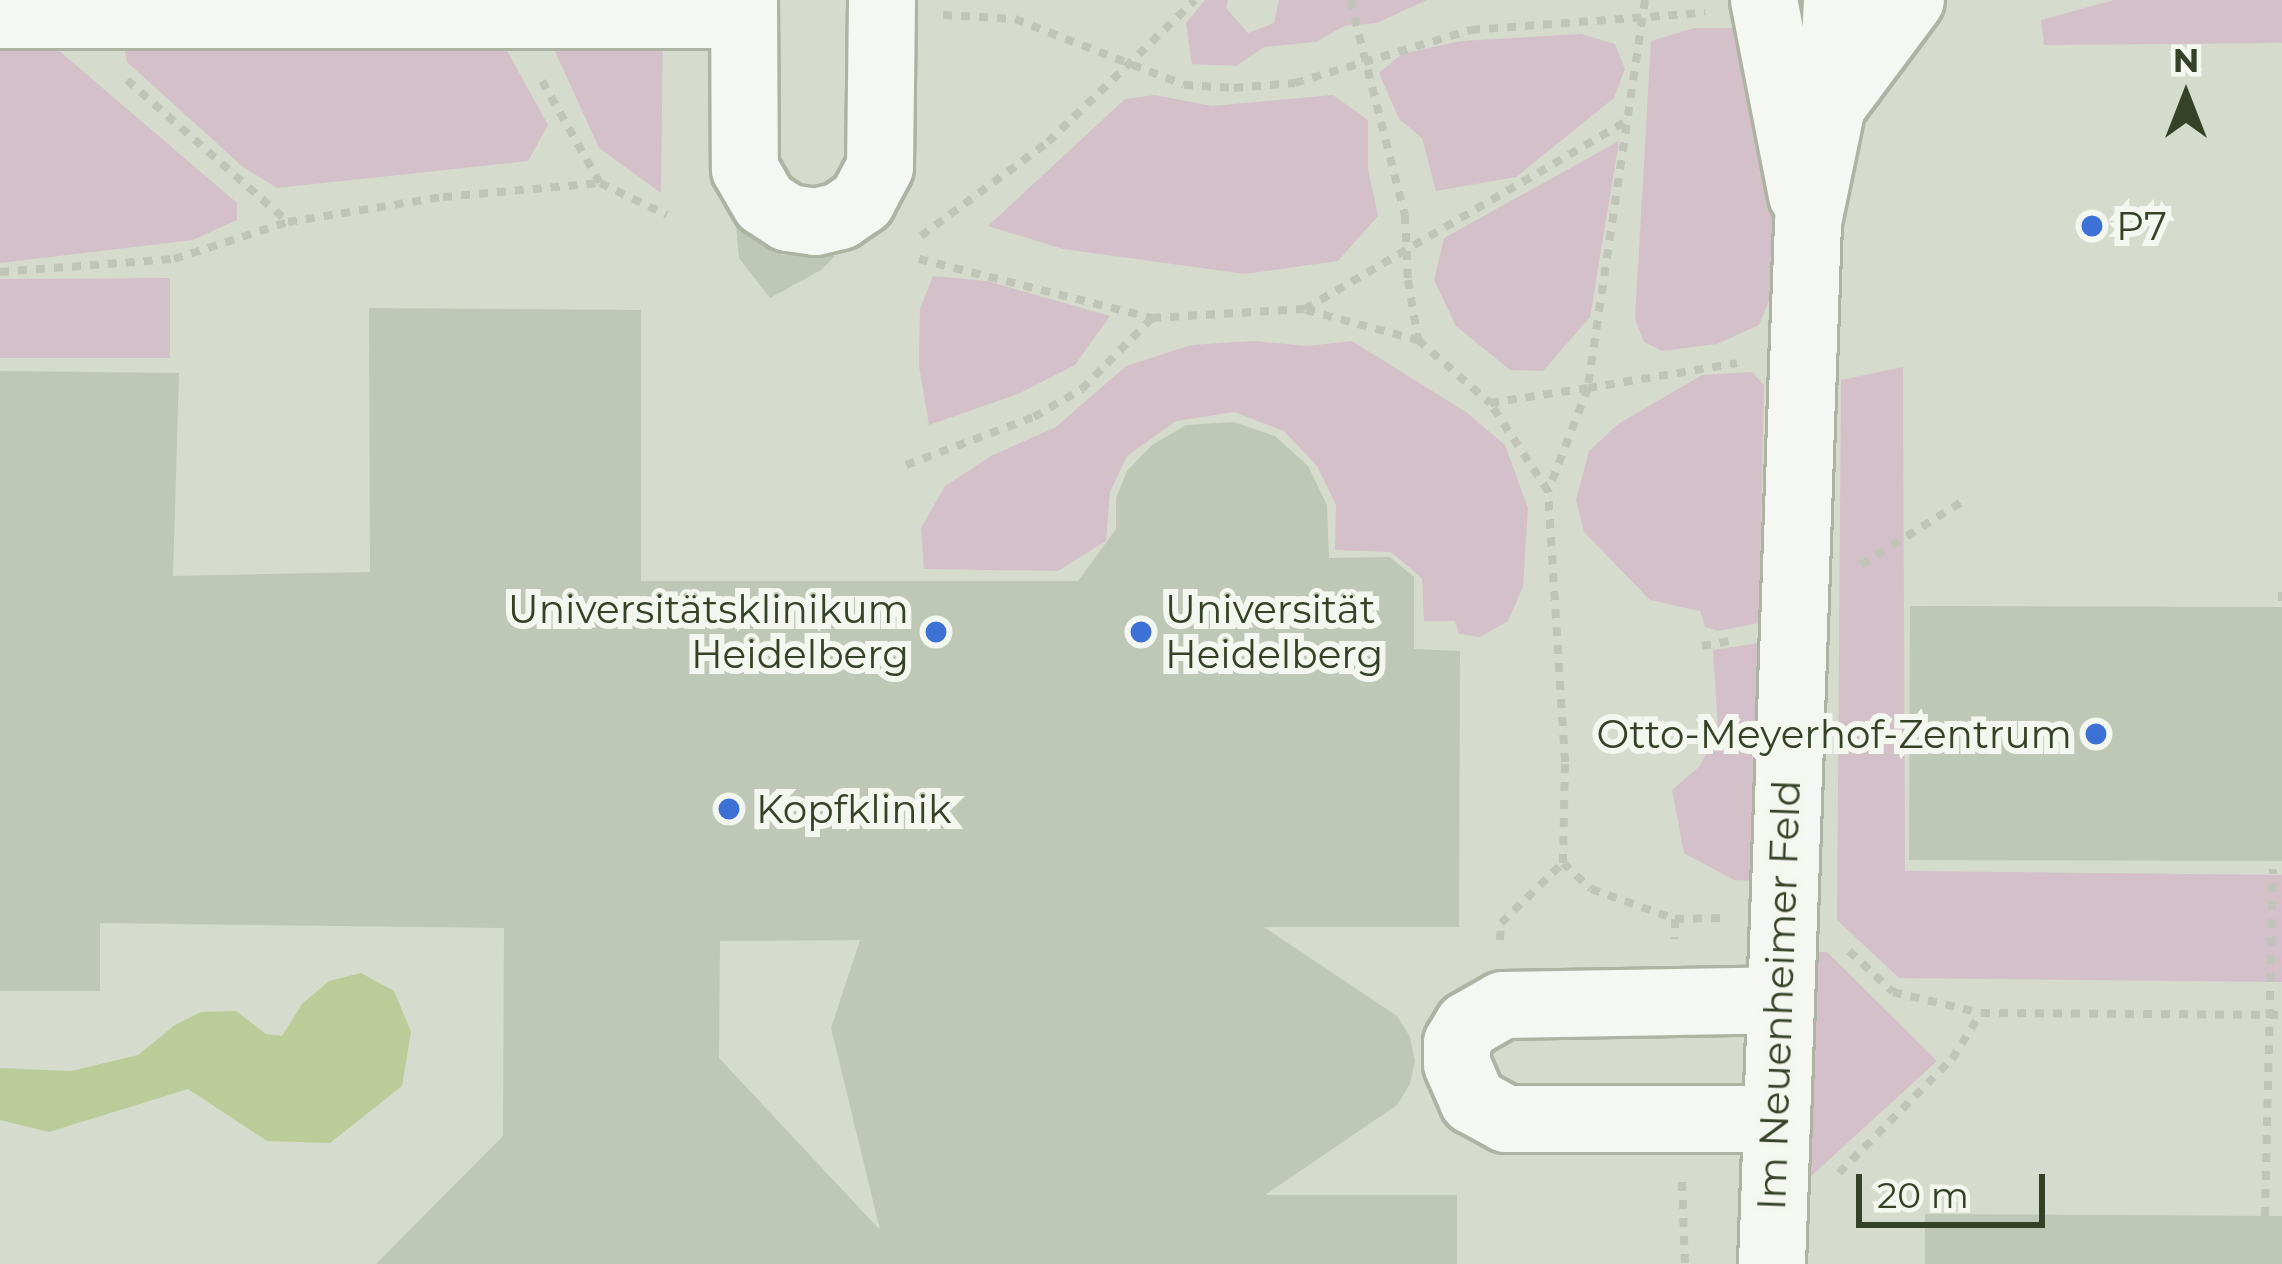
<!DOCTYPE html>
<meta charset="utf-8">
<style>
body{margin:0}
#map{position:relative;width:2282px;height:1264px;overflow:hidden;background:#e5e9df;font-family:Montserrat,sans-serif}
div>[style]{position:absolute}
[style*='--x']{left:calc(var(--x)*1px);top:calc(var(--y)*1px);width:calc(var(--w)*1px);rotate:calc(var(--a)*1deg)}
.built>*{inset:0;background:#d5dccd}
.green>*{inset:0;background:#d4c0c9}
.water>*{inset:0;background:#bbcc98}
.building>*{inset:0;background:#bfc7b6}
.path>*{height:8px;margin-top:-4px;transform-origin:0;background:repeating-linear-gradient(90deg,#c0c4b9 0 9px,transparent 0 18px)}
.roads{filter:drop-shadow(3px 0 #adb4a4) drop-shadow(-3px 0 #adb4a4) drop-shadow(0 3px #adb4a4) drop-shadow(0 -3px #adb4a4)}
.minor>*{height:66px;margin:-33px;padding:0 33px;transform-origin:33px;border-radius:33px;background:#f5f7f2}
.dots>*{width:33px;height:33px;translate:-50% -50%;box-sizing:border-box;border:6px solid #f4f7ef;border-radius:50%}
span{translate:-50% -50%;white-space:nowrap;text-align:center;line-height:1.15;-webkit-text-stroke:12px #f4f7ef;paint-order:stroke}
.poi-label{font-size:39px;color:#364227}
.left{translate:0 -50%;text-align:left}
.right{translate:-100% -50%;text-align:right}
.street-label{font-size:39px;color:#364227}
.north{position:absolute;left:2126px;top:36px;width:120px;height:120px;-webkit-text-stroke:9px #f4f7ef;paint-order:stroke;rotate:0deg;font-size:33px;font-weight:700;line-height:48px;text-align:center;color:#364227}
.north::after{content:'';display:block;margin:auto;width:42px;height:54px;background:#364227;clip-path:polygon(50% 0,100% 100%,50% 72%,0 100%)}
.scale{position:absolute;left:1856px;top:1174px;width:189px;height:54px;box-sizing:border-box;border:6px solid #364227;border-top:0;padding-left:15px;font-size:36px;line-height:42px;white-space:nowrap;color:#364227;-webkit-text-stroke:9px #f4f7ef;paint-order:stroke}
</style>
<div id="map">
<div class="built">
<div style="clip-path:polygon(0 0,2282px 0,2282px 1264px,0 1264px)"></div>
</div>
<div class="green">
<div style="clip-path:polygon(1205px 0,1228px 0,1226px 8px,1248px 33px,1274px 23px,1279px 0,1427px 0,1377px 23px,1344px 26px,1316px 42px,1264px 47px,1236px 66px,1192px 64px,1186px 23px)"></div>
<div style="clip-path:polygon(2114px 0,2282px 0,2282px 43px,2044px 45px,2041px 20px)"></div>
<div style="clip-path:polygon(663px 20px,661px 193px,599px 148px,544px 27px)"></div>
<div style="clip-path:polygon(1694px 28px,1746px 28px,1775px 179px,1771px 296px,1759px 325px,1717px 344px,1662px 351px,1644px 342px,1635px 319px,1651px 41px)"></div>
<div style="clip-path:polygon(495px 29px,548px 125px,528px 161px,277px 188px,243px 167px,127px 62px,122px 35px)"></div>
<div style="clip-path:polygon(36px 31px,237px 203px,237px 220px,193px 240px,0 263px,0 32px)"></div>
<div style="clip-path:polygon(1581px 34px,1615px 44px,1625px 69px,1614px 98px,1516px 177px,1436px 191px,1422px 138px,1399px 119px,1379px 73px,1402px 54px,1461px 41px)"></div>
<div style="clip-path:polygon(1155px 95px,1212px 106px,1333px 95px,1368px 120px,1368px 169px,1378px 216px,1338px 261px,1245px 274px,1063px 249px,988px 226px,1125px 99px)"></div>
<div style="clip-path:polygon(1619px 141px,1590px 317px,1543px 371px,1510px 370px,1456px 326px,1434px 280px,1444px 238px)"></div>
<div style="clip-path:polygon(933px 276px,987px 281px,1110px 316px,1075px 365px,1018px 394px,929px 425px,919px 366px,920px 309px)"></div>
<div style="clip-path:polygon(170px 278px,170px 358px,0 358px,0 279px)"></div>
<div style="clip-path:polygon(1253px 341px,1307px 346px,1352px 341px,1466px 412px,1505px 445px,1528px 508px,1523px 587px,1508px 621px,1480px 637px,1459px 634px,1455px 621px,1424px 621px,1422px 578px,1391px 552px,1335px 550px,1336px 505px,1317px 466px,1284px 431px,1234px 412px,1176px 421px,1127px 456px,1110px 492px,1106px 541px,1058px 571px,924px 569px,921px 528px,945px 486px,991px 456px,1056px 427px,1126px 366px,1191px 345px)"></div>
<div style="clip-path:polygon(1903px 367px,1905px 871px,2282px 875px,2282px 982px,1899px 978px,1837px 920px,1841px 380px)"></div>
<div style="clip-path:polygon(1752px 372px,1764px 385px,1759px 623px,1718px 631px,1705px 627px,1700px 611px,1650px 600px,1584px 532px,1576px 500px,1589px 451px,1618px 424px,1702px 375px)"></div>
<div style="clip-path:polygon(1766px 642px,1757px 881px,1734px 880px,1684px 853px,1672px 790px,1700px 766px,1718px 729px,1713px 650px)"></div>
<div style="clip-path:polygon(1811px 952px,1827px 952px,1937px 1061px,1809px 1178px)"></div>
</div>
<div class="water">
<div style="clip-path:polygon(361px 973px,394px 991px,411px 1032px,402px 1086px,330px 1143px,267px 1141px,188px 1089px,49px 1132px,0 1120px,0 1068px,71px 1071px,138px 1055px,175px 1025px,201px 1012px,236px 1011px,266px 1034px,282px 1036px,302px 1004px,329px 981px)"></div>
</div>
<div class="building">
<div style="clip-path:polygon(736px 226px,782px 255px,835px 256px,821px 270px,770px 298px,739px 258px)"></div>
<div style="clip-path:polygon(evenodd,369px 308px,641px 310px,641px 581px,1078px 581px,1116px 529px,1116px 498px,1127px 471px,1152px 445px,1186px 425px,1234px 422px,1275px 436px,1308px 466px,1327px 505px,1329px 558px,1390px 557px,1414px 577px,1414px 649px,1460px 651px,1459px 927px,1264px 927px,1397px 1016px,1410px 1037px,1415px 1061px,1410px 1084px,1397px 1105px,1265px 1195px,1457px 1195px,1457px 1264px,376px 1264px,503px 1136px,504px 928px,100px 923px,100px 991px,0 991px,0 371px,179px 373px,173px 576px,370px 572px,369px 308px,860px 940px,831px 1028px,880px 1230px,719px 1058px,720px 941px,860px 940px)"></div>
<div style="clip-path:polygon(1910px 606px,2282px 607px,2282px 861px,1909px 860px)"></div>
<div style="clip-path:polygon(1925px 1214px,2282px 1216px,2282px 1264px,1925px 1264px)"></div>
</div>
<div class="path">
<div style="--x:1350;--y:0;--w:222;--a:75.7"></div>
<div style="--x:1405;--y:215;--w:65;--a:87.4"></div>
<div style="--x:1408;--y:280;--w:61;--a:80.5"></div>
<div style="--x:1645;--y:0;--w:392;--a:98.4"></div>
<div style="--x:1588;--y:388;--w:151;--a:-9.5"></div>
<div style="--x:943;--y:15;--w:72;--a:3.2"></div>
<div style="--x:1015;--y:19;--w:181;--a:21.3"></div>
<div style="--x:1184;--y:85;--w:50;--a:3.4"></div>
<div style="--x:1234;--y:88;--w:61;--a:-4.7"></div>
<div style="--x:1295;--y:83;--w:184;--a:-16.8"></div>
<div style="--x:1471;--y:30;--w:235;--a:-4.2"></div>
<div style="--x:127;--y:80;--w:215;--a:41.4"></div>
<div style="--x:542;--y:81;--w:117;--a:60.4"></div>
<div style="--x:600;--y:183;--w:74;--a:25.5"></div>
<div style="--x:921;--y:236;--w:158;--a:-36.5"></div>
<div style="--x:1048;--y:142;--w:204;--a:-44"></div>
<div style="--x:919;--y:259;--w:240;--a:14.2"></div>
<div style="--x:0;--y:272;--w:174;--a:-4.3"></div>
<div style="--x:174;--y:259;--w:120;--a:-18"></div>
<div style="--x:288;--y:222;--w:157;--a:-9.2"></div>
<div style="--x:443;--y:197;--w:158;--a:-5.1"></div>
<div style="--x:1306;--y:310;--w:116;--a:15"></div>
<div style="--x:1418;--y:340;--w:96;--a:41.2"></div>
<div style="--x:906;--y:465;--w:137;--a:-20.6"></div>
<div style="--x:1034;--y:417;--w:56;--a:-30.3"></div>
<div style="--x:1082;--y:389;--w:100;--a:-45.4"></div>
<div style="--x:1152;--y:318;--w:153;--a:-3.4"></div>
<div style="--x:1305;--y:309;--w:374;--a:-30.3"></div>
<div style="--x:1861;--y:565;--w:126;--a:-32.1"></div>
<div style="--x:2282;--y:601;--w:17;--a:-90"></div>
<div style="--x:1702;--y:646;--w:28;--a:-10"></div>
<div style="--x:1563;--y:863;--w:38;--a:43"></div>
<div style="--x:1591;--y:889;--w:89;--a:19.7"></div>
<div style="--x:1675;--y:919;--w:20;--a:90"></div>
<div style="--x:1675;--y:919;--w:46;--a:-1.2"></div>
<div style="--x:1500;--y:940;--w:17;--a:-87"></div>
<div style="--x:1501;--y:923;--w:86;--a:-44.1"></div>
<div style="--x:1563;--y:863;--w:101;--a:-88.9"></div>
<div style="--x:1565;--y:762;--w:272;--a:-93.6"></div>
<div style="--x:1548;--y:491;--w:105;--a:-123.4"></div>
<div style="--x:1490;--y:403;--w:99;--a:-8.7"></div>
<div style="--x:1588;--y:388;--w:110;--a:111.2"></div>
<div style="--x:1849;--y:951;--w:60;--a:43"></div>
<div style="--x:1893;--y:992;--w:90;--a:13.4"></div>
<div style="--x:1981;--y:1013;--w:301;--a:0.4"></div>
<div style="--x:1839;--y:1173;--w:161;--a:-45.3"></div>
<div style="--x:1952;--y:1059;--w:54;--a:-57.8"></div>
<div style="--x:1682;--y:1182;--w:82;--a:87.9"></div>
<div style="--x:2265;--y:1216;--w:347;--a:-88.7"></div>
</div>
<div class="roads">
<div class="minor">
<div style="--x:744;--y:0;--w:169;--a:89.7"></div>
<div style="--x:745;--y:169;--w:39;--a:60"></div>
<div style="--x:765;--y:203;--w:27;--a:33"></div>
<div style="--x:788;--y:218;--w:27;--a:8"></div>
<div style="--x:815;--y:222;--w:26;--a:-13"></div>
<div style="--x:840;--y:216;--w:27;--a:-34"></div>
<div style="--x:862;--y:201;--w:38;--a:-62"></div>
<div style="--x:880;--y:167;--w:167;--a:-89.3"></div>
<div style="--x:1764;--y:0;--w:199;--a:79"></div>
<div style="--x:0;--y:15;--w:743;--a:0"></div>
<div style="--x:1832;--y:106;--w:132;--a:-53.3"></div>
<div style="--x:1776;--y:1119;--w:270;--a:180"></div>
<div style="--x:1506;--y:1119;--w:38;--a:-151"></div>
<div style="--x:1473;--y:1101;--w:40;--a:-113.4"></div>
<div style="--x:1457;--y:1064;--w:21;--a:-90"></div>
<div style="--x:1457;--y:1043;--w:21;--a:-59"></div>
<div style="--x:1468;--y:1025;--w:40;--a:-29.7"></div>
<div style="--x:1503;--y:1005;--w:276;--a:-1"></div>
<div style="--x:1772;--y:1264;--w:1043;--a:-88.02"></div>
<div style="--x:1808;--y:222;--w:118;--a:-78.3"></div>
<div style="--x:1832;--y:106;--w:106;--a:-87.3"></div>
</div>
</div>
<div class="dots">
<div style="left:2092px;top:226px;background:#3d71d6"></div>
<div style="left:936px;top:632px;background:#3d71d6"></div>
<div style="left:1141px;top:632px;background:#3d71d6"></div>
<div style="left:2096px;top:734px;background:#3d71d6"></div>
<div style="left:729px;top:809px;background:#3d71d6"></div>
</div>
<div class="poi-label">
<span class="left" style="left:2116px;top:226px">P7</span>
<span class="right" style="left:909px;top:632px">Universitätsklinikum<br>Heidelberg</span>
<span class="left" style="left:1165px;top:632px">Universität<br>Heidelberg</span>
<span class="right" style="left:2072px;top:734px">Otto-Meyerhof-Zentrum</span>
<span class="left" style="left:756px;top:809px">Kopfklinik</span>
</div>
<div class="street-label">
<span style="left:1779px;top:995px;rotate:-88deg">Im Neuenheimer Feld</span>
</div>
<div class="north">N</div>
<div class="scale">20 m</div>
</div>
